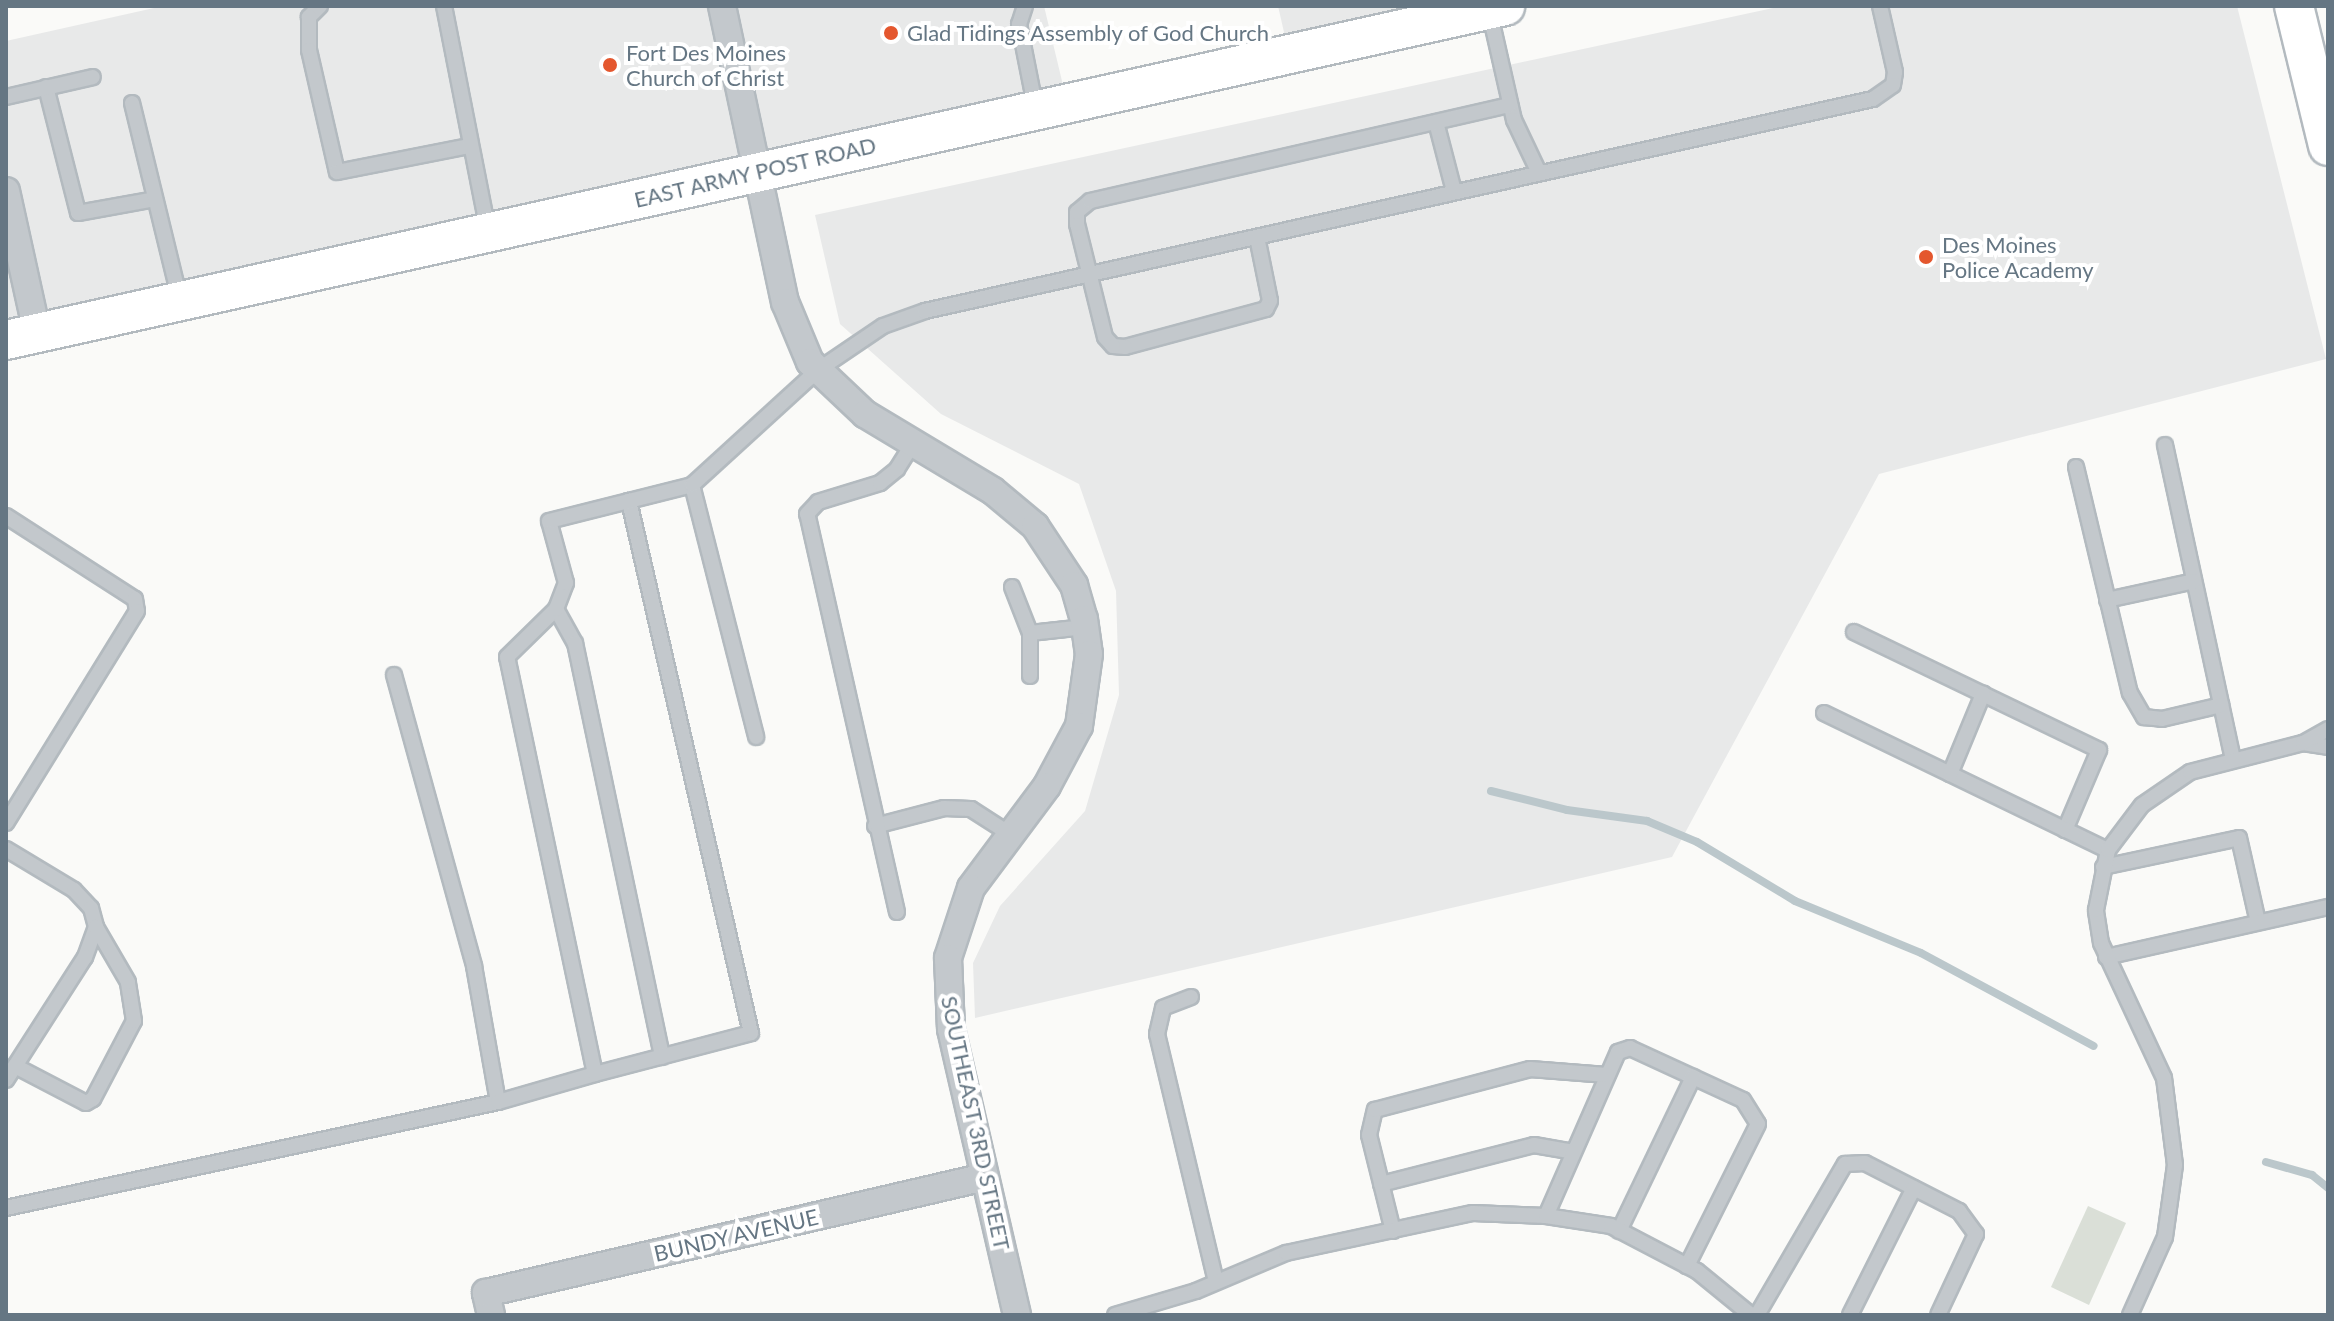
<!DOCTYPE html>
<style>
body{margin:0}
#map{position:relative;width:2334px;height:1321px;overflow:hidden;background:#fafaf8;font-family:Lato,sans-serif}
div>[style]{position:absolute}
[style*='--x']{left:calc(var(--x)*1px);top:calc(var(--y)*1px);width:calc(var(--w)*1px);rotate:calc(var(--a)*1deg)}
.built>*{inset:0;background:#e8e9e9}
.green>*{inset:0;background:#dadfd7}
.stream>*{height:8px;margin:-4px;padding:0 4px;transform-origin:4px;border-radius:4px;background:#bbc7cb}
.roads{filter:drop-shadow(2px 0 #b3babf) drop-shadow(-2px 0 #b3babf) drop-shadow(0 2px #b3babf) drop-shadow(0 -2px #b3babf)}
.lane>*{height:14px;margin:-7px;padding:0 7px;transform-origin:7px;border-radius:7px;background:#c3c8cc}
.street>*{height:26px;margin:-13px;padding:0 13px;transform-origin:13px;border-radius:13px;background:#c3c8cc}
.secondary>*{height:38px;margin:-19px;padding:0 19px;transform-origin:19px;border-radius:19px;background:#fff}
.dots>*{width:22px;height:22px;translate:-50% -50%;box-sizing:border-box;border:4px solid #fff;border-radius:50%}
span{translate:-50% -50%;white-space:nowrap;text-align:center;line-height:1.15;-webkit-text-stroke:8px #fff;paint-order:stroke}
.poi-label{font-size:22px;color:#657683}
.left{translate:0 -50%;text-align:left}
.street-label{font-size:22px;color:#657683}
.frame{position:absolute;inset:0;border:8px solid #657683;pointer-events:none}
</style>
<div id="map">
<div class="built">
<div style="clip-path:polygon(163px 6px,1044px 6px,1068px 106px,6px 339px,6px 41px)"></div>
<div style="clip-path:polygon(1278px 6px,1488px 6px,1289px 54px)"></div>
<div style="clip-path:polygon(1782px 6px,2237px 6px,2326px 359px,1879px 474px,1672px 857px,975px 1018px,973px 963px,1000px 906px,1085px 811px,1119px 695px,1116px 591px,1079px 484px,941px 414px,840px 324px,815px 215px)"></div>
</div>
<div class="green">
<div style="clip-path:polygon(2088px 1206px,2126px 1223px,2089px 1305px,2051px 1287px)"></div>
</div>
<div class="stream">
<div style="--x:1491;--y:791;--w:78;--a:14"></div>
<div style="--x:1567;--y:810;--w:81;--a:7.8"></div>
<div style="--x:1647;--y:821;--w:54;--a:22.8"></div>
<div style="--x:1697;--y:842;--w:114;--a:31"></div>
<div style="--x:1795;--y:901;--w:136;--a:22.4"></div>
<div style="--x:1921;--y:953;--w:196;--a:28.3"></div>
<div style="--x:2266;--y:1162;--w:48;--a:15.8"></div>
<div style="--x:2312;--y:1175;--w:21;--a:39"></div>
</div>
<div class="roads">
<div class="lane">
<div style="--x:320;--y:6;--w:16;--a:135"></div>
<div style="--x:309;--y:17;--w:33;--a:90"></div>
<div style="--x:309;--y:50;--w:125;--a:77.1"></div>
<div style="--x:337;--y:172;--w:136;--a:-11.1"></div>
<div style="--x:444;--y:6;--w:229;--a:78.9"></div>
<div style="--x:1025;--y:6;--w:19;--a:108"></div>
<div style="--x:1019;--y:24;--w:88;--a:78.8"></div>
<div style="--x:1489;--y:10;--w:113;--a:77.2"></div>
<div style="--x:1514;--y:120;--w:59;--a:64.7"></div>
<div style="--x:46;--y:87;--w:130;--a:75.7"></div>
<div style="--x:78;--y:213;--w:78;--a:-10.3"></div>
<div style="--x:6;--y:97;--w:89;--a:-12.9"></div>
<div style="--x:132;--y:103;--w:203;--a:76.3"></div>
<div style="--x:1436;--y:122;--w:71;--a:75.4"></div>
<div style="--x:1257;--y:237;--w:65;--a:78.5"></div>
<div style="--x:1270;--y:301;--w:9;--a:117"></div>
<div style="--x:1266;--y:309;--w:146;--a:164.9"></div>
<div style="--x:1125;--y:347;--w:12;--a:-175"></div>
<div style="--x:1113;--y:346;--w:12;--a:-132"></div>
<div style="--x:1105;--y:337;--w:116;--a:-103.9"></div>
<div style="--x:1077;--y:224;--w:12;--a:-90"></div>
<div style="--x:1077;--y:212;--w:17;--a:-40"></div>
<div style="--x:1090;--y:201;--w:431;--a:-12.9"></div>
<div style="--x:2165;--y:445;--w:321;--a:77.8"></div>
<div style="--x:2076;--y:467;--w:232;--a:76.6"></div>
<div style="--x:2130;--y:693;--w:28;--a:60"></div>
<div style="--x:2144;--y:717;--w:18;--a:6"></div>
<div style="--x:2162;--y:719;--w:61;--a:-13.3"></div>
<div style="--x:692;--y:485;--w:260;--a:75.7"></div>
<div style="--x:6;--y:516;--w:153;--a:32.8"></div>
<div style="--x:135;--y:599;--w:12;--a:81"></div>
<div style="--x:137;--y:611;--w:249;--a:121.7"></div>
<div style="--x:1012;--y:587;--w:49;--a:68.6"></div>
<div style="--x:1030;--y:633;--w:55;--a:-6.2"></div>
<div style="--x:2107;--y:600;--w:89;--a:-12.3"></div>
<div style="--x:556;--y:609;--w:39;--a:61"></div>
<div style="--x:575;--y:643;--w:423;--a:78.1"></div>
<div style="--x:1854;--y:632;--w:272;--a:25.7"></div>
<div style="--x:2099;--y:750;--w:87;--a:113"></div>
<div style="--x:394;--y:675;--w:302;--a:74.6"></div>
<div style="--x:474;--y:966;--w:138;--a:80"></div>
<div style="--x:1030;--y:676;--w:43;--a:-90"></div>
<div style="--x:1824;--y:713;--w:315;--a:25.8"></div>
<div style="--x:2303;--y:743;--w:25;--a:9"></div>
<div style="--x:1950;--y:774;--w:87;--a:-67.6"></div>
<div style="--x:875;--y:826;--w:71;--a:-14.6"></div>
<div style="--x:944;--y:808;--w:27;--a:2"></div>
<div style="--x:971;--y:809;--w:46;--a:32.7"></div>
<div style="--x:6;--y:849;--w:79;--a:31.1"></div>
<div style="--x:74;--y:890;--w:25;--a:47"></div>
<div style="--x:91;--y:908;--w:20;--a:75"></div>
<div style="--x:96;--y:927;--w:32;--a:110"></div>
<div style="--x:85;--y:957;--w:146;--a:122.7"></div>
<div style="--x:2103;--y:867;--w:139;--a:-12"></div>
<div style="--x:2239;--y:838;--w:86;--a:77.3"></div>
<div style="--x:897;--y:912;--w:408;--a:-102.7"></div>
<div style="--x:807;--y:514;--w:16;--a:-47"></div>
<div style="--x:818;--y:502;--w:65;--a:-17"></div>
<div style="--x:880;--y:483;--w:22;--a:-39"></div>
<div style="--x:897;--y:469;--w:31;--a:-58"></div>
<div style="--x:2106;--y:957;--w:228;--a:-12.7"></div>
<div style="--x:1191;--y:997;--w:30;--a:159"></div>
<div style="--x:1163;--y:1008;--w:27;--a:103"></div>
<div style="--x:1157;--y:1034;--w:255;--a:76.6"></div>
<div style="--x:15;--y:1066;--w:80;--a:27.5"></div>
<div style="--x:86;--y:1103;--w:8;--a:-30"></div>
<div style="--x:93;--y:1099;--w:88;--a:-62.3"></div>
<div style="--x:134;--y:1021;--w:39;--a:-99"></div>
<div style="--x:128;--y:982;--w:64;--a:-120.2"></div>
<div style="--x:595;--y:1074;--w:161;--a:-14.7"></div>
<div style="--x:751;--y:1033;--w:546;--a:-102.92"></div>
<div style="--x:1381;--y:1184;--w:158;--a:-14.3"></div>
<div style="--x:1534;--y:1145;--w:40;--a:10"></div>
<div style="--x:6;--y:1208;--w:503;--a:-12.16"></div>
<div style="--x:498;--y:1102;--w:101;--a:-16.1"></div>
<div style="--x:595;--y:1074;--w:426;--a:-101.9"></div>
<div style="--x:507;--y:657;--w:69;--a:-44.4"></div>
<div style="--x:556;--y:609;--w:28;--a:-69"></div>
<div style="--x:566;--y:583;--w:64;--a:-105.3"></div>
<div style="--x:549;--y:521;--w:147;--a:-14.1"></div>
<div style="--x:692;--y:485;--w:171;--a:-42.4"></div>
<div style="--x:818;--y:370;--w:78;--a:-34.1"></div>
<div style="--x:883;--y:326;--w:45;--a:-19.7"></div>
<div style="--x:925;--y:311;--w:971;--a:-12.61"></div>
<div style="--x:1873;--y:99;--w:24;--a:-35"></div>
<div style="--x:1893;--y:85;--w:13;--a:-81"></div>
<div style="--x:1895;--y:72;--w:68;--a:-102.8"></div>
<div style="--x:1546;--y:1216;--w:179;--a:-66.3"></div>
<div style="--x:1618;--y:1052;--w:13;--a:-18"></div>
<div style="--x:1630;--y:1048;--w:124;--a:24.7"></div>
<div style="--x:1743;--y:1100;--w:28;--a:58"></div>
<div style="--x:1758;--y:1124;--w:159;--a:116.6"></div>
<div style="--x:1393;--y:1231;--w:99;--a:-104"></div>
<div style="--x:1369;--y:1135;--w:26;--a:-77"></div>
<div style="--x:1375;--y:1110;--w:160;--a:-14.8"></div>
<div style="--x:1530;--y:1069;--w:77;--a:4.5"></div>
<div style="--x:1619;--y:1231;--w:171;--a:-64.3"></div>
<div style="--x:1115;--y:1315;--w:84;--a:-16.5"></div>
<div style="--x:1196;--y:1291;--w:98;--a:-22.9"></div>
<div style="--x:1286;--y:1253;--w:191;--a:-12.1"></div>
<div style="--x:1473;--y:1213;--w:73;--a:2.4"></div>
<div style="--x:1546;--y:1216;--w:66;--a:8.7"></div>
<div style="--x:1611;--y:1226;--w:97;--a:27.6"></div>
<div style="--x:1697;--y:1271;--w:70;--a:39.2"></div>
<div style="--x:1757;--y:1315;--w:175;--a:-59.8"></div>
<div style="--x:1845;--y:1164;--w:20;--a:-3"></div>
<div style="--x:1865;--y:1163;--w:106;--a:27.1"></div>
<div style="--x:1959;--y:1211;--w:29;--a:54"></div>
<div style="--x:1976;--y:1234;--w:89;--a:115.1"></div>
<div style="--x:1850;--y:1315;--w:142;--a:-63.3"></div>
<div style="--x:2130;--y:1315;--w:85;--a:-65.8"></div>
<div style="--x:2165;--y:1237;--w:73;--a:-82.1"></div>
<div style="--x:2175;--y:1165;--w:88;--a:-97.2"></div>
<div style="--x:2164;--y:1078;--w:149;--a:-115"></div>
<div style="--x:2101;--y:943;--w:33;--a:-99"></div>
<div style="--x:2096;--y:910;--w:61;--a:-78.7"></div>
<div style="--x:2108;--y:850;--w:56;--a:-52.9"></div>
<div style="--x:2142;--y:805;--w:58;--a:-34.5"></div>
<div style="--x:2190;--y:772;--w:117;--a:-14.4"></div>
<div style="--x:2303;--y:743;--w:29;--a:-29"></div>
</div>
<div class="street">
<div style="--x:722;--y:6;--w:303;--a:78"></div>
<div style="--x:785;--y:302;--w:65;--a:67.4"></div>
<div style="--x:810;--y:362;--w:76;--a:43.4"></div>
<div style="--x:865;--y:414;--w:149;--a:31"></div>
<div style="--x:993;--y:491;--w:55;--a:39.8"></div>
<div style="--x:1035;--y:526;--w:71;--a:56.5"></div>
<div style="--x:1074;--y:585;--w:35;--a:74"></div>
<div style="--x:1084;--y:619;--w:35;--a:82"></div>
<div style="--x:1089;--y:654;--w:73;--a:97.9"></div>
<div style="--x:1079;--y:726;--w:68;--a:118.1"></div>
<div style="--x:1047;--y:786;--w:127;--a:126.7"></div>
<div style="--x:971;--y:888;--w:74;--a:108.2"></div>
<div style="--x:948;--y:958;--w:71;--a:87.6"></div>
<div style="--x:951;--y:1029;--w:294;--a:77"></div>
<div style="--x:6;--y:191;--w:144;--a:77.6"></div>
<div style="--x:491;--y:1315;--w:23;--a:-103"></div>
<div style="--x:486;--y:1293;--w:512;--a:-13.09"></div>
</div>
<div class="secondary">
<div style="--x:2294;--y:6;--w:144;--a:76.3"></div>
<div style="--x:6;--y:340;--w:1536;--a:-12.56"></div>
</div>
</div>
<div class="dots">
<div style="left:891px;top:33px;background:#e4572e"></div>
<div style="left:610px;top:65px;background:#e4572e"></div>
<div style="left:1926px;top:257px;background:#e4572e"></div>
</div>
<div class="poi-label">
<span class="left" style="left:907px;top:33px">Glad Tidings Assembly of God Church</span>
<span class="left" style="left:626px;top:65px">Fort Des Moines<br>Church of Christ</span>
<span class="left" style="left:1942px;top:257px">Des Moines<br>Police Academy</span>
</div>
<div class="street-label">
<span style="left:755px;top:172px;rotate:-13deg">EAST ARMY POST ROAD</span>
<span style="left:976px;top:1123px;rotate:78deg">SOUTHEAST 3RD STREET</span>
<span style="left:736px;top:1235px;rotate:-13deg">BUNDY AVENUE</span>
</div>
<div class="frame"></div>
</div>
